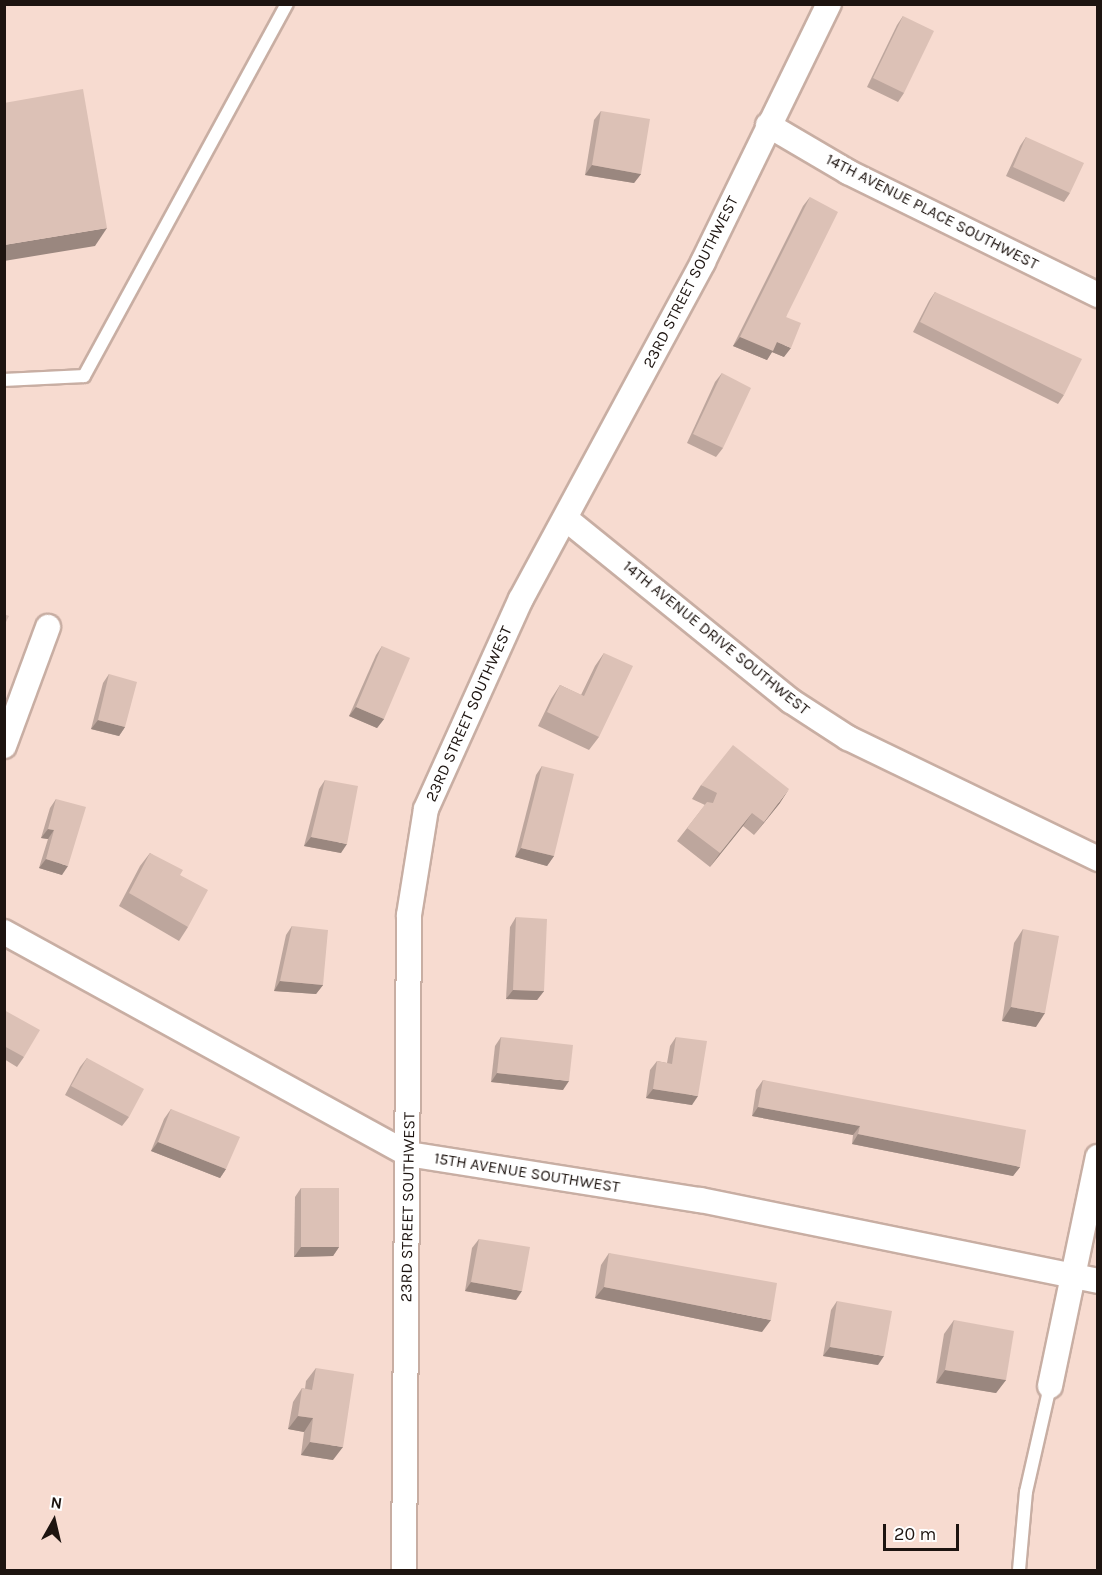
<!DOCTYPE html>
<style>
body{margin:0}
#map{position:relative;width:1102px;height:1575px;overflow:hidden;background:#f7dbd0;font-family:Karla,sans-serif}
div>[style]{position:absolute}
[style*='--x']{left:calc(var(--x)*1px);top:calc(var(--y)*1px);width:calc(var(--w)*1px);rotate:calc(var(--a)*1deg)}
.roads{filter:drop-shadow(2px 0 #c8aea3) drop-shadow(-2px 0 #c8aea3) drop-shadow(0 2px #c8aea3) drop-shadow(0 -2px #c8aea3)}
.lane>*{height:12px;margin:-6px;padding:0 6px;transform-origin:6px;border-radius:6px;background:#fff}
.street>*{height:24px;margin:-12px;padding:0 12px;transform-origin:12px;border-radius:12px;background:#fff}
.wall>*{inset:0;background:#bda69d}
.shaded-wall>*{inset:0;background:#9a877f}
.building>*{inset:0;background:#dcc1b6}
span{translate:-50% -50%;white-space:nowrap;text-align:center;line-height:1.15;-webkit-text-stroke:5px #fff;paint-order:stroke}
.street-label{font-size:16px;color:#1d1410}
.frame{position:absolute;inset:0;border:6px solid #1d1410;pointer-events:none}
.north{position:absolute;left:24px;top:1491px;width:60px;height:60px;-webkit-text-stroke:4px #fff;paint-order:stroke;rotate:8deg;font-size:16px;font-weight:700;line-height:24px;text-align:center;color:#1d1410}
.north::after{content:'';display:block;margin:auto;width:21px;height:27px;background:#1d1410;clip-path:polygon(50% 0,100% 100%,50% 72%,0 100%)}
.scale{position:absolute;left:883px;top:1524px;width:76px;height:27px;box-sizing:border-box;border:3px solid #1d1410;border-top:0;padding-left:8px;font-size:18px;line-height:21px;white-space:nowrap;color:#1d1410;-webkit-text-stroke:4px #fff;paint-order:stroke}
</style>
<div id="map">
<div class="roads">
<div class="lane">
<div style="--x:4;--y:380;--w:80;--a:-2.9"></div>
<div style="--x:84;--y:376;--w:424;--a:-61.4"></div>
<div style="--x:1019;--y:1570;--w:78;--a:-84.9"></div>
<div style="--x:1026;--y:1492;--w:109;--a:-77.2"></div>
</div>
<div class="street">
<div style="--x:768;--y:125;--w:93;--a:30.4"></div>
<div style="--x:848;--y:172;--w:279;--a:26.2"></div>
<div style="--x:566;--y:519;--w:289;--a:39"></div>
<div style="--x:791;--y:701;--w:68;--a:33"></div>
<div style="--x:848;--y:738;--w:278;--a:25.8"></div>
<div style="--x:4;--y:746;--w:127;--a:-69.7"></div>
<div style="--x:4;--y:932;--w:461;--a:28.8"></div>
<div style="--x:408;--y:1154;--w:296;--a:9"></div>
<div style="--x:700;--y:1200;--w:406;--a:11.5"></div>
<div style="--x:1050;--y:1386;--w:234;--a:-78.2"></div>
<div style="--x:404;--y:1570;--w:655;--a:-89.56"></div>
<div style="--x:409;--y:915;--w:107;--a:-80.9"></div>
<div style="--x:426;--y:809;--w:230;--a:-65.7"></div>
<div style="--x:521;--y:599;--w:383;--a:-61.6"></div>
<div style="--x:703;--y:262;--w:287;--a:-64"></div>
</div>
</div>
<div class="wall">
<div style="clip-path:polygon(903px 16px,904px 93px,898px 102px,867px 87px,897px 25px)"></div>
<div style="clip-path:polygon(601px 111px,641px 174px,634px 183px,585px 175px,594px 120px)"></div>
<div style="clip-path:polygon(1026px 137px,1070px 193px,1064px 202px,1006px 176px,1020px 146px)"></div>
<div style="clip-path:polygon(810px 197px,786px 317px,784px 357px,772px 352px,767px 360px,733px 346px,803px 206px)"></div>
<div style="clip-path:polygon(935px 292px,1064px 395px,1058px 404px,913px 332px,929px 301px)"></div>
<div style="clip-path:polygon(722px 373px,723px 448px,716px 457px,687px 443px,715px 382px)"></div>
<div style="clip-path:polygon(382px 646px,384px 719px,377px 728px,349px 716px,376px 655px)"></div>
<div style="clip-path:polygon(604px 653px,599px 737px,589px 750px,538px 726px,551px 699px,560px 685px,581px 695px,595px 666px)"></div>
<div style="clip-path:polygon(109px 674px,125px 727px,119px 736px,91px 729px,103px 683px)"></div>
<div style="clip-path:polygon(542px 766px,554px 856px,547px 866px,515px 857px,536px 775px)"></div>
<div style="clip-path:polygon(325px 780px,341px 853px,304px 846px,319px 789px)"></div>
<div style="clip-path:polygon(701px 785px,780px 803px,754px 835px,743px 826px,710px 867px,677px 841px,705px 805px,692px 799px)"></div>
<div style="clip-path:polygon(56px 799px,62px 875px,39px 868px,48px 839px,41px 838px,50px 808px)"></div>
<div style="clip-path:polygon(150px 853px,180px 875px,188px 927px,179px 941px,119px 906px,140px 866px)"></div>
<div style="clip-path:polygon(516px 917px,544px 991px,537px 1000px,506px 999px,510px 927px)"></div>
<div style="clip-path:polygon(292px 926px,323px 985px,316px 994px,274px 991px,286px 935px)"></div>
<div style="clip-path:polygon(1023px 929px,1036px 1027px,1002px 1021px,1014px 943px)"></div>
<div style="clip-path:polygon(4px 1010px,24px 1057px,17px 1067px,4px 1059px)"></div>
<div style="clip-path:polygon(501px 1037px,563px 1090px,491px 1082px,495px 1046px)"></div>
<div style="clip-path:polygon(676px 1037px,692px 1105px,646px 1098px,650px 1070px,657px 1061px,667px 1063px,670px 1046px)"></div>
<div style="clip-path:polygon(87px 1058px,129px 1117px,122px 1126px,65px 1095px,80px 1067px)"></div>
<div style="clip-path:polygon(763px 1080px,1020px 1167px,1013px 1176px,852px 1144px,853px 1135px,752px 1116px,756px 1090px)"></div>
<div style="clip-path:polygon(171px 1109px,226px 1169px,220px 1178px,151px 1151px,164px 1119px)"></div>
<div style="clip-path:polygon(301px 1188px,339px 1247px,333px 1256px,294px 1257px,295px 1197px)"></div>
<div style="clip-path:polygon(479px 1239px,516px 1300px,465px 1291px,472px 1248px)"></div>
<div style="clip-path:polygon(609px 1253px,762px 1332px,595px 1298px,601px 1265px)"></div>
<div style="clip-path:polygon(837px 1301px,878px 1365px,823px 1356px,831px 1310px)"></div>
<div style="clip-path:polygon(954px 1320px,1006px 1380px,996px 1393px,936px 1383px,944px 1334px)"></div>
<div style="clip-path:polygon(316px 1368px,333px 1460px,301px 1455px,304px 1432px,288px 1429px,293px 1402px,302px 1388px,305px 1389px,306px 1381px)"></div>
</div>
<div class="shaded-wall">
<div style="clip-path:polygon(592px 165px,641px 174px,634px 183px,585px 175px)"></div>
<div style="clip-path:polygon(107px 228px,95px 246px,4px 261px,4px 245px)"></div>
<div style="clip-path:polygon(740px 337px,777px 342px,791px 348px,784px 357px,772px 352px,767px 360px,733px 346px)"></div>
<div style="clip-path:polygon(356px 707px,384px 719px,377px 728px,349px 716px)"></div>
<div style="clip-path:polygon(98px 720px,125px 727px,119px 736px,91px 729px)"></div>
<div style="clip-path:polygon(789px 789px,780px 803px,754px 835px,764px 822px)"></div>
<div style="clip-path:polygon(752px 813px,743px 826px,710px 867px,720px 853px)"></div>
<div style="clip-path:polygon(48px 829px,54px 830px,48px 839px,41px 838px)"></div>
<div style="clip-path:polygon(311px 837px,347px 844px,341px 853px,304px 846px)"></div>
<div style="clip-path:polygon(521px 848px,554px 856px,547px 866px,515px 857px)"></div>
<div style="clip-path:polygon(46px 859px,68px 866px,62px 875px,39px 868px)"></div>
<div style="clip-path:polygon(280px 981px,323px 985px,316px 994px,274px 991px)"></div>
<div style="clip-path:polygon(513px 990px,544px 991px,537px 1000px,506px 999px)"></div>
<div style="clip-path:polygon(1011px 1007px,1045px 1013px,1036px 1027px,1002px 1021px)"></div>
<div style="clip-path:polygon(497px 1073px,569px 1081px,563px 1090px,491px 1082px)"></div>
<div style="clip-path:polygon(653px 1089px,698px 1096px,692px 1105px,646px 1098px)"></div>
<div style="clip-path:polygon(758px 1107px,860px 1126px,853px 1135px,752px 1116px)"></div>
<div style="clip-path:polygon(858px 1134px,1020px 1167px,1013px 1176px,852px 1144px)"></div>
<div style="clip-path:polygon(158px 1142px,226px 1169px,220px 1178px,151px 1151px)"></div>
<div style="clip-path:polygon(301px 1247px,339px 1247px,333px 1256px,294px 1257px)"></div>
<div style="clip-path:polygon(471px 1282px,522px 1291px,516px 1300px,465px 1291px)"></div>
<div style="clip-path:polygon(604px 1287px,771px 1320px,762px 1332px,595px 1298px)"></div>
<div style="clip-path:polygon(830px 1347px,884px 1356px,878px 1365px,823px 1356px)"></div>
<div style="clip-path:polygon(945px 1370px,1006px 1380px,996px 1393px,936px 1383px)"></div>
<div style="clip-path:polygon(298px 1416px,313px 1418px,304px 1432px,288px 1429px)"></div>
<div style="clip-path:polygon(310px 1442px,343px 1447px,333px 1460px,301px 1455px)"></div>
</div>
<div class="building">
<div style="clip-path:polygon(903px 16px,934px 31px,904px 93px,873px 78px)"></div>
<div style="clip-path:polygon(83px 89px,107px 228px,4px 245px,4px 103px)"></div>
<div style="clip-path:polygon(601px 111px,650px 119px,641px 174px,592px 165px)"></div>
<div style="clip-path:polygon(1026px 137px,1084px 163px,1070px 193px,1013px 167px)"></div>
<div style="clip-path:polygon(810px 197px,838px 212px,786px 317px,801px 323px,791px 348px,777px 342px,773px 351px,740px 337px)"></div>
<div style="clip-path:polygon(935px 292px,1082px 359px,1064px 395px,920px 322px)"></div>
<div style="clip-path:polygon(722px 373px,751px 388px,723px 448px,693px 434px)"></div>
<div style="clip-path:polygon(4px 614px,9px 616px,4px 626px)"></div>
<div style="clip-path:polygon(382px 646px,410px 658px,384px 719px,356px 707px)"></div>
<div style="clip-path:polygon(604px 653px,633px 666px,599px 737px,547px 712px,560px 685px,584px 696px)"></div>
<div style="clip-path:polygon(109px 674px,137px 682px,125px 727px,98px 720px)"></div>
<div style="clip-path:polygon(733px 745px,789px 789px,764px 822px,752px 813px,720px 853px,687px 828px,707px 802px,713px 803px,717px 793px,701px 785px)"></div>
<div style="clip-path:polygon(542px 766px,574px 774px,554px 856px,521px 848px)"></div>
<div style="clip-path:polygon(325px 780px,358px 786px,347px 844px,311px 837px)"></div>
<div style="clip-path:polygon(56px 799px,86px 807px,68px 866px,46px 859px,54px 830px,48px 829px)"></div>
<div style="clip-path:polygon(150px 853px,183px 870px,180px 875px,208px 890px,188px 927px,129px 893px)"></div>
<div style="clip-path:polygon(516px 917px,547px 919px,544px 991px,513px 990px)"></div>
<div style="clip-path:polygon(292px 926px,328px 930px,323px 985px,280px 981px)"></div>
<div style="clip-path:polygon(1023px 929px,1059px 936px,1045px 1013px,1011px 1007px)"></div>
<div style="clip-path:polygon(4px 1010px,40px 1030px,24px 1057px,4px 1046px)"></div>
<div style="clip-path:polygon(501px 1037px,573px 1045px,569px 1081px,497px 1073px)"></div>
<div style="clip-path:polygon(676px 1037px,707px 1041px,698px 1096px,653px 1089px,657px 1061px,672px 1064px)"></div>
<div style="clip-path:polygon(87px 1058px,144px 1089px,129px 1117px,71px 1086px)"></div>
<div style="clip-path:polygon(763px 1080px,1026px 1130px,1020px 1167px,858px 1134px,860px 1126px,758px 1107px)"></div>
<div style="clip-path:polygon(171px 1109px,240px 1137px,226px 1169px,158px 1142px)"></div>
<div style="clip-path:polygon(301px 1188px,339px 1188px,339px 1247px,301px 1247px)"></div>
<div style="clip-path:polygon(479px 1239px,530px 1247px,522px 1291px,471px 1282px)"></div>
<div style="clip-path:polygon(609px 1253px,777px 1283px,771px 1320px,604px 1287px)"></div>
<div style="clip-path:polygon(837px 1301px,892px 1311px,884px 1356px,830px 1347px)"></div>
<div style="clip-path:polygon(954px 1320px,1014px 1331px,1006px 1380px,945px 1370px)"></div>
<div style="clip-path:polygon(316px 1368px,354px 1374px,343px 1447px,310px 1442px,313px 1418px,298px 1416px,302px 1388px,312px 1390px)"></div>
</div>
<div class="street-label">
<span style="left:932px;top:212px;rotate:27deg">14TH AVENUE PLACE SOUTHWEST</span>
<span style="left:691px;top:282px;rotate:-63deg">23RD STREET SOUTHWEST</span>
<span style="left:716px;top:638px;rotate:39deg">14TH AVENUE DRIVE SOUTHWEST</span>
<span style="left:469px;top:714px;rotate:-66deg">23RD STREET SOUTHWEST</span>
<span style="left:527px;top:1173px;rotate:9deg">15TH AVENUE SOUTHWEST</span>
<span style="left:408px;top:1207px;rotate:-89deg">23RD STREET SOUTHWEST</span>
</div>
<div class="frame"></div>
<div class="north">N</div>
<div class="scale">20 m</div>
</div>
